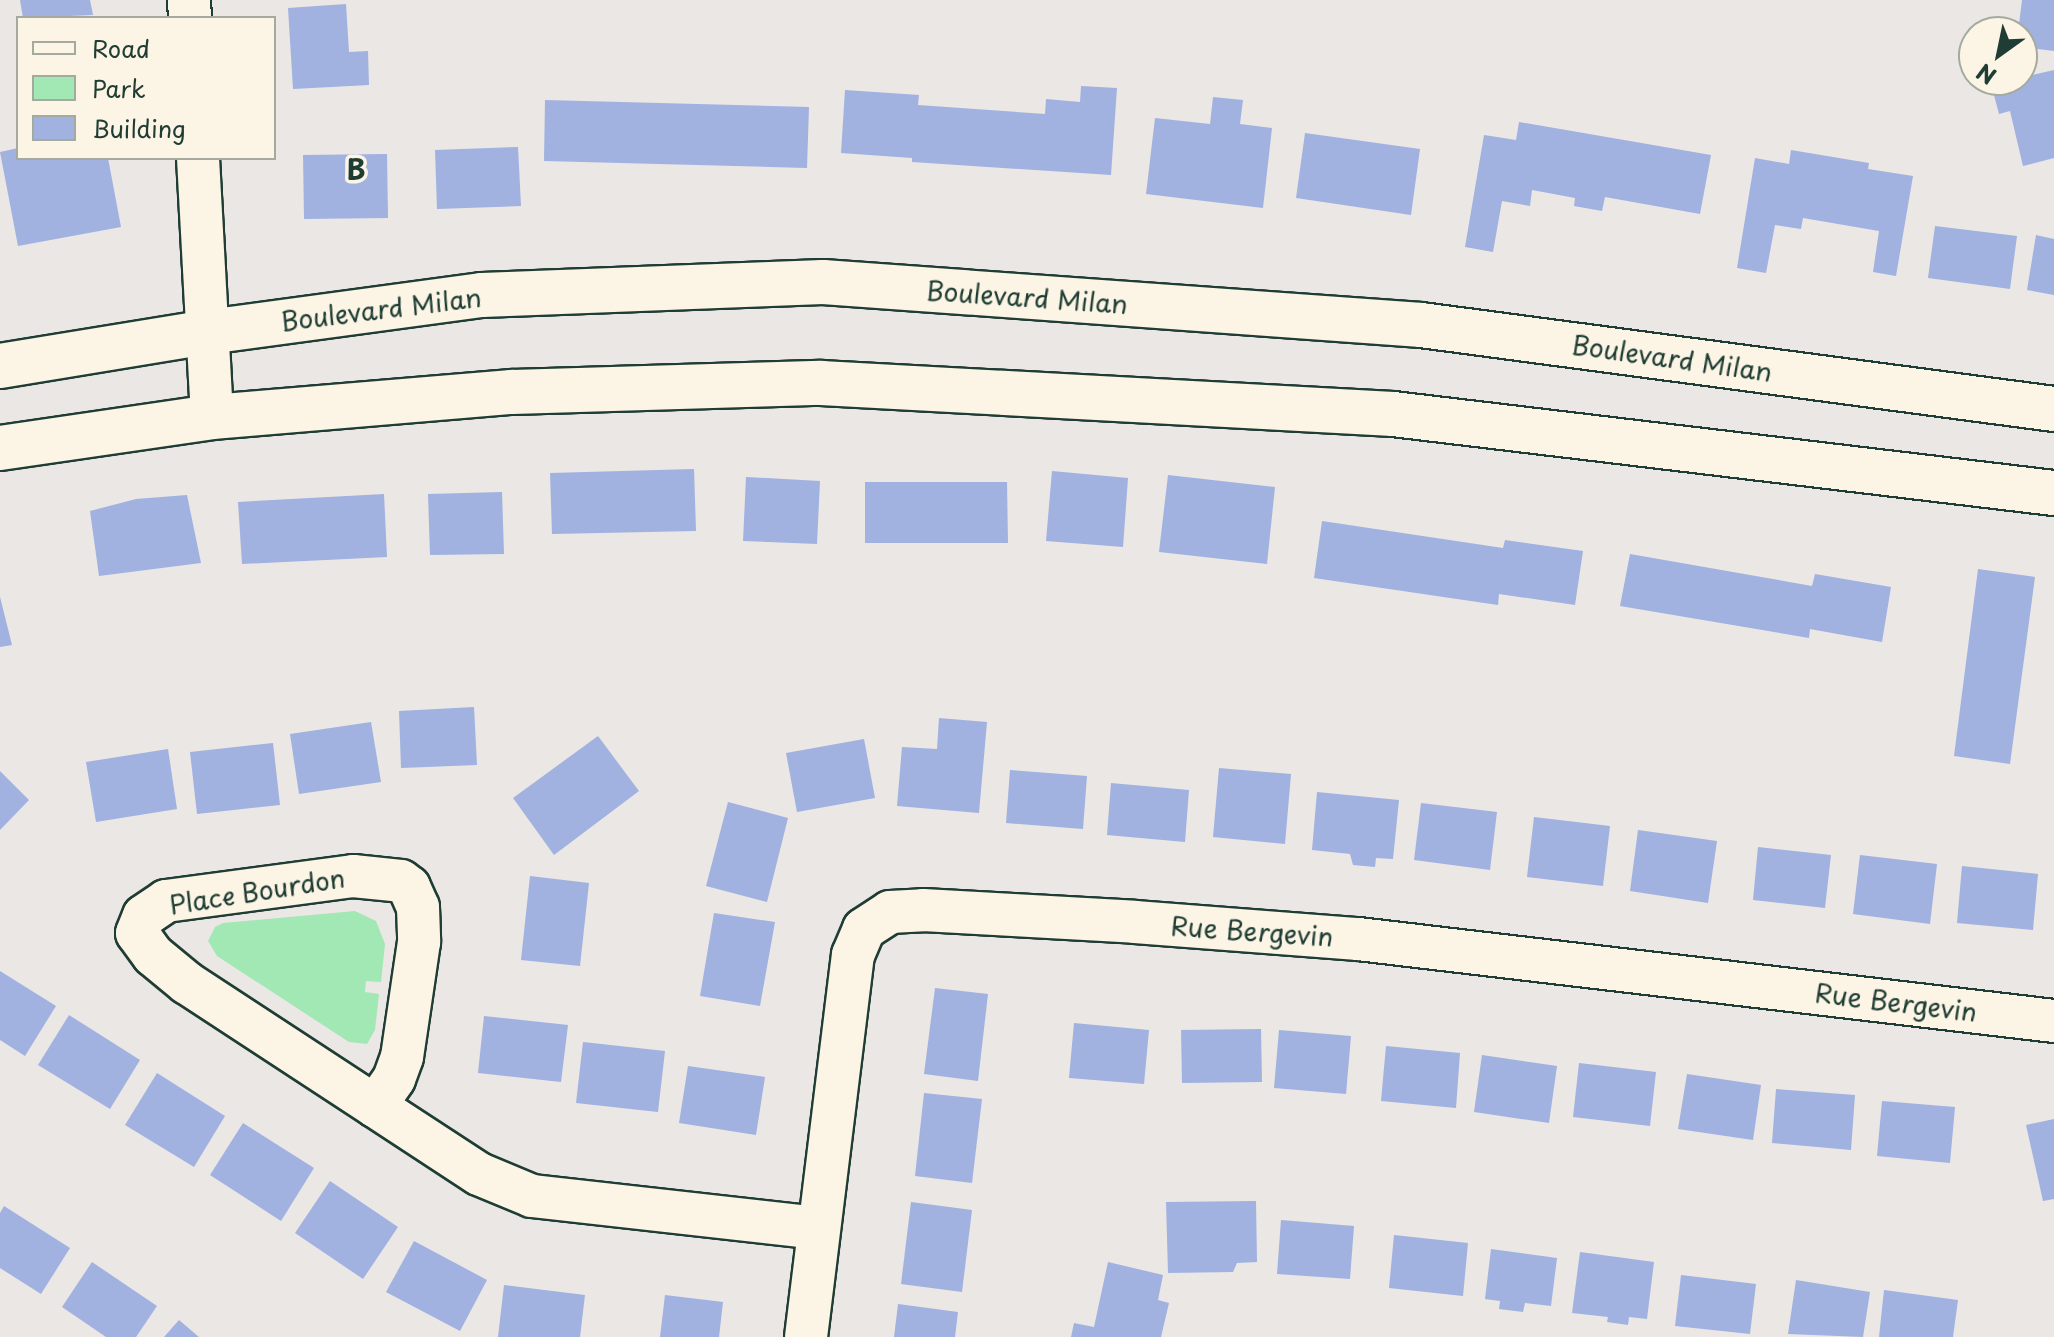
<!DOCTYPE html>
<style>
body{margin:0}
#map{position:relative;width:2054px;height:1337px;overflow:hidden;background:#eae7e4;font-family:"Playpen Sans",sans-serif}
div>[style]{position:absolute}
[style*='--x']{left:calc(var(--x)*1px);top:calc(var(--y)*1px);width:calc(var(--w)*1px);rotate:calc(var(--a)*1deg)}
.green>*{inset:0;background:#a2e8b4}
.building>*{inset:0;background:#a1b1e0}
.roads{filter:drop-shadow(2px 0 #1f3d34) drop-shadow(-2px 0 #1f3d34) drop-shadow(0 2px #1f3d34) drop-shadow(0 -2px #1f3d34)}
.minor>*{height:42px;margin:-21px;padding:0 21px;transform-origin:21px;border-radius:21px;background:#fcf5e5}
.secondary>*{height:44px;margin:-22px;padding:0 22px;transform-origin:22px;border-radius:22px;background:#fcf5e5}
span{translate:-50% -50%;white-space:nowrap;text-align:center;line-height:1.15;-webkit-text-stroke:7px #fcf5e5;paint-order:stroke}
.street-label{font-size:26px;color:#1f3d34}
.neighbourhood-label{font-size:28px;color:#1f3d34;font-weight:700}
.legend{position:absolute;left:16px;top:16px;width:260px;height:144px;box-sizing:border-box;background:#fcf5e5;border:2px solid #a4ab9e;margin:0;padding:10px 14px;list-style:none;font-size:24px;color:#1f3d34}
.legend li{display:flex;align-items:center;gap:16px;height:40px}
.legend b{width:40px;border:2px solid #a4ab9e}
.north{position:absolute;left:1958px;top:16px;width:80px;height:80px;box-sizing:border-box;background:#fcf5e5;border:2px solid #a4ab9e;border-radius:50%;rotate:213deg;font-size:22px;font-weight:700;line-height:32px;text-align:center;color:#1f3d34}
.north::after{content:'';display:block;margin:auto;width:28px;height:36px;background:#1f3d34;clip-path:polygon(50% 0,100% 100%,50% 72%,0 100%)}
</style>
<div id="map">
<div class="green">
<div style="clip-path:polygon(355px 911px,376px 921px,385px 944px,381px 982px,366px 981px,365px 992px,379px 994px,375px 1030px,367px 1044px,349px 1042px,217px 956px,208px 941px,215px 927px,223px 923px)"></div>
</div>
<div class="building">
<div style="clip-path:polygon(20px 0,90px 0,93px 15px,23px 18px)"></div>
<div style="clip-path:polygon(2022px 0,2054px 0,2054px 51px,2022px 47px,2022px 32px,2018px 32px)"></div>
<div style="clip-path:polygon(346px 4px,349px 52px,368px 51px,369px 85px,293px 89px,288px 8px)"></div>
<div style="clip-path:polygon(2028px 61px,2032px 75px,2054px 70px,2054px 158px,2023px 166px,2010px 111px,1999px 114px,1990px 80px,2022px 80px,2022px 63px)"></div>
<div style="clip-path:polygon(1081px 86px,1117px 88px,1111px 175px,912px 162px,912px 158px,841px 153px,845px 90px,919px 95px,918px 105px,1045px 114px,1046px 99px,1080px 102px)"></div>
<div style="clip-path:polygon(1213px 97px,1243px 100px,1240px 124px,1272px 128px,1263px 208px,1146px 194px,1155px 118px,1210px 124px)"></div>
<div style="clip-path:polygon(545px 100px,809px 107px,807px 168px,544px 161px)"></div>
<div style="clip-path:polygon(1519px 122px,1711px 155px,1700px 214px,1605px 197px,1602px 211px,1574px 206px,1575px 198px,1532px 190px,1530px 206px,1502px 201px,1493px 252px,1465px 247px,1484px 135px,1516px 140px)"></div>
<div style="clip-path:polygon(1305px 133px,1420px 149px,1411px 215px,1296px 198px)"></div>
<div style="clip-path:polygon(518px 147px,521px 206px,437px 209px,435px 150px)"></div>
<div style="clip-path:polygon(18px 148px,18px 158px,108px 158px,121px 227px,18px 246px,0 152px)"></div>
<div style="clip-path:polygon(1791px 150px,1869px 163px,1868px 169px,1913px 176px,1896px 276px,1873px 272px,1879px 231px,1803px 218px,1801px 229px,1775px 225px,1766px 273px,1737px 268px,1755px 158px,1789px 164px)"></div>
<div style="clip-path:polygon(387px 154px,388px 218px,304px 219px,303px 155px)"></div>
<div style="clip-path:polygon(1935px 226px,2017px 236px,2010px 289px,1928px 278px)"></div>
<div style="clip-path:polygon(2036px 235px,2054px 239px,2054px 295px,2027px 290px)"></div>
<div style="clip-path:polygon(694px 469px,696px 531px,552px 534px,550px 473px)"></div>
<div style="clip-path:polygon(1052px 471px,1128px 478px,1123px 547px,1046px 541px)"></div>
<div style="clip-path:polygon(1168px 475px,1275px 487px,1267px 564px,1159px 552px)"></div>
<div style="clip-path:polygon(746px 477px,820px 481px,817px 544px,743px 541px)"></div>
<div style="clip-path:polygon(865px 482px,1007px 482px,1008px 543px,865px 543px)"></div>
<div style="clip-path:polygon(502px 492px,504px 554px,430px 555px,428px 494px)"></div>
<div style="clip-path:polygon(384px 494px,387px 557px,242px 564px,238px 502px)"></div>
<div style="clip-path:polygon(187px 495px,201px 563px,99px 576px,90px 511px,136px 499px)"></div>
<div style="clip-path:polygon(1322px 521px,1503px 548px,1505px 540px,1583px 551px,1575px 605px,1499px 594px,1498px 605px,1314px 578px)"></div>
<div style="clip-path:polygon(1630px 554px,1812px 586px,1815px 574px,1891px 587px,1882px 642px,1810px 629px,1809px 638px,1620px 606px)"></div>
<div style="clip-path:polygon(1978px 569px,2035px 577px,2010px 764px,1954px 756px)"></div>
<div style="clip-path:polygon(0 597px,12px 645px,0 647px)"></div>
<div style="clip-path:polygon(474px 707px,477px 765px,401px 768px,399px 711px)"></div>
<div style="clip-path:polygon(939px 718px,987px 722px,979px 813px,897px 806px,902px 747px,937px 749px)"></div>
<div style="clip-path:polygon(371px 722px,381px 782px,299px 794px,290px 734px)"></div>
<div style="clip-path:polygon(598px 736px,639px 791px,554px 855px,513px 798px)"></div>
<div style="clip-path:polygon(864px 739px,875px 798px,797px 812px,786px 753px)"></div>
<div style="clip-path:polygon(273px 743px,280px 805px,197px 814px,190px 752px)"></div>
<div style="clip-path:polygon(168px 749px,177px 809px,96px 822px,86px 762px)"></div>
<div style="clip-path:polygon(1219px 768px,1291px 774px,1285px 844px,1213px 837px)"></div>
<div style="clip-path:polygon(1010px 770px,1087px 776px,1083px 829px,1006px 823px)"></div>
<div style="clip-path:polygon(0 771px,29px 800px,0 830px)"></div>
<div style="clip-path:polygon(1111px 783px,1189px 790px,1185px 842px,1107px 835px)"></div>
<div style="clip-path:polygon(1317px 792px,1399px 800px,1393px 859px,1376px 858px,1375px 867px,1353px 865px,1350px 854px,1312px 850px)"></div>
<div style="clip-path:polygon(728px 802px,788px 818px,767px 902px,706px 886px)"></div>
<div style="clip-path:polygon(1421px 803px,1497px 812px,1490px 870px,1414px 860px)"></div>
<div style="clip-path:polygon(1534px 817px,1610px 826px,1603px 886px,1527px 877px)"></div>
<div style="clip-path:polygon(1638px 830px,1717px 841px,1708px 903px,1630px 891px)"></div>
<div style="clip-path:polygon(1758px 847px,1831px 855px,1825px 908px,1753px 900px)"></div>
<div style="clip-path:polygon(1860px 855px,1937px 864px,1930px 924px,1853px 914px)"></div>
<div style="clip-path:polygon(1962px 866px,2038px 874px,2033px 930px,1957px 923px)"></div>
<div style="clip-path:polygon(530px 876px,589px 883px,580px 966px,521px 960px)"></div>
<div style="clip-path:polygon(714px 913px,775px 922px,760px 1006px,700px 996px)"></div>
<div style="clip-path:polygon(0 971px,56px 1006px,25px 1056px,0 1040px)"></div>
<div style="clip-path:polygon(935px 988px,988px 994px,978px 1081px,924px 1074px)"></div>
<div style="clip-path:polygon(69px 1015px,140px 1060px,110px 1109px,38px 1065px)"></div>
<div style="clip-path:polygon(484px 1016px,568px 1025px,561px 1082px,478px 1073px)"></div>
<div style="clip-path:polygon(1074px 1023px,1149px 1030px,1144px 1084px,1069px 1078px)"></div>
<div style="clip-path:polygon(1261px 1029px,1262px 1082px,1182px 1083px,1181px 1030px)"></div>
<div style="clip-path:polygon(1279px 1030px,1351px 1036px,1346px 1094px,1274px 1088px)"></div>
<div style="clip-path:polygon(583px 1042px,665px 1051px,658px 1112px,576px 1103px)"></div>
<div style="clip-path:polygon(1386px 1046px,1460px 1053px,1456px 1108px,1381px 1101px)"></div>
<div style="clip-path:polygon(1482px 1055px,1557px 1066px,1549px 1123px,1474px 1112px)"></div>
<div style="clip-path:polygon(1579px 1063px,1656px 1072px,1650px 1126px,1573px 1117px)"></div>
<div style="clip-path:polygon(688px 1066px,765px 1077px,756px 1135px,679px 1123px)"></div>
<div style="clip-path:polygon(157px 1073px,225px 1116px,194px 1167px,125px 1125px)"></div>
<div style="clip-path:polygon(1687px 1074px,1761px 1085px,1753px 1140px,1678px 1129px)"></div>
<div style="clip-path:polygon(1776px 1089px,1855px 1095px,1851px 1150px,1772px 1143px)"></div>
<div style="clip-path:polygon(924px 1093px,982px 1099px,972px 1183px,915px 1176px)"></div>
<div style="clip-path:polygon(1882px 1101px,1955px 1107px,1950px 1163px,1877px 1156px)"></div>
<div style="clip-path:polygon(2054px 1119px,2054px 1199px,2043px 1201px,2026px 1125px)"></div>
<div style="clip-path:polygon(243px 1123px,314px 1168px,281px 1221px,210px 1175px)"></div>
<div style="clip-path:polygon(330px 1181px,398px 1227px,363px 1279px,295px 1233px)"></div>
<div style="clip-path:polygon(1256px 1201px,1257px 1262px,1237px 1263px,1233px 1272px,1168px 1273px,1166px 1202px)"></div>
<div style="clip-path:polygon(911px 1202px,972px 1210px,962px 1292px,901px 1284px)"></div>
<div style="clip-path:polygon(4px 1206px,70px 1248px,41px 1294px,0 1268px,0 1213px)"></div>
<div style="clip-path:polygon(1281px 1220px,1354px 1226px,1350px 1279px,1277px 1274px)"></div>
<div style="clip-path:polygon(1394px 1235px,1468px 1243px,1463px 1296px,1389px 1288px)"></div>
<div style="clip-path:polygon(414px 1241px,487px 1280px,460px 1331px,386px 1292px)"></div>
<div style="clip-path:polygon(1491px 1249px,1557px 1258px,1551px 1306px,1525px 1303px,1523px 1312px,1499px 1309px,1500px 1301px,1485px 1299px)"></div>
<div style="clip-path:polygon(1580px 1252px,1654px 1262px,1647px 1319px,1629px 1317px,1628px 1325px,1607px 1322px,1608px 1317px,1572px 1313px)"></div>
<div style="clip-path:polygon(92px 1262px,157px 1306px,136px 1337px,106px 1337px,62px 1307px)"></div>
<div style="clip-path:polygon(1108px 1262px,1163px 1275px,1158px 1300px,1169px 1303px,1161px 1337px,1071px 1337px,1074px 1323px,1094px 1327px)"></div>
<div style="clip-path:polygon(1681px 1275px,1756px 1284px,1750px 1334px,1675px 1326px)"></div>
<div style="clip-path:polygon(1796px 1280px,1870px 1292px,1863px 1337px,1788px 1334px)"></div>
<div style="clip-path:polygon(504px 1285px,585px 1295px,580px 1337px,498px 1337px)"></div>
<div style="clip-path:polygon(1884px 1290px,1958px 1300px,1953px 1337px,1879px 1337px)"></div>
<div style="clip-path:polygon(665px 1295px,723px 1302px,719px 1337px,660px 1337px)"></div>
<div style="clip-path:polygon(898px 1304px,958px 1312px,955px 1337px,894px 1337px)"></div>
<div style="clip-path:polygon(179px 1320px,199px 1337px,164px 1337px)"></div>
</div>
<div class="roads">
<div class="minor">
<div style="--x:189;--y:0;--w:18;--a:87"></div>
<div style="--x:198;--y:158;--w:259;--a:86.9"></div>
<div style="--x:353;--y:876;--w:48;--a:5.9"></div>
<div style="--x:401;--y:881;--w:10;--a:37"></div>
<div style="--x:409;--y:887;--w:22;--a:66"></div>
<div style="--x:418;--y:907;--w:35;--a:88"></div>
<div style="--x:419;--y:942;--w:116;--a:98.4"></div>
<div style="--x:402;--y:1057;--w:23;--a:110"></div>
<div style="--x:394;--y:1079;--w:33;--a:125"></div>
<div style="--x:375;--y:1106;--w:225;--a:-146.8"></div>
<div style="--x:187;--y:983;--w:44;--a:-140.5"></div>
<div style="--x:153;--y:955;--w:27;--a:-126"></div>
<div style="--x:137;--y:933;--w:18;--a:-68"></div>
<div style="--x:144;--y:916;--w:27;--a:-34"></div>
<div style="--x:166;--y:901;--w:189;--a:-7.6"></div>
<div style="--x:375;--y:1106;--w:124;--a:33.2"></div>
<div style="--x:479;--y:1174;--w:57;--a:22.5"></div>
<div style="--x:532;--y:1196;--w:288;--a:6.4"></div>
<div style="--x:806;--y:1337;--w:385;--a:-83"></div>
<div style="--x:853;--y:955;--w:28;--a:-67"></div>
<div style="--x:864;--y:929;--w:31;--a:-33"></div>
<div style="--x:890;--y:912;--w:33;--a:-3"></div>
<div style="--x:923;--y:910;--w:212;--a:3.2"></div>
<div style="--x:1135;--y:922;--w:224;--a:4.4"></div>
<div style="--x:1358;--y:939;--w:701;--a:6.72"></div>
</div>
<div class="secondary">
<div style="--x:0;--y:366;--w:211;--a:-9.3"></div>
<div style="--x:208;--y:332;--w:276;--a:-7.7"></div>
<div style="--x:482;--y:295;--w:341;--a:-2.2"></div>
<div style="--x:823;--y:282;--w:600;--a:4.11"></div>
<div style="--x:1421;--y:325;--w:639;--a:7.56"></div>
<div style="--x:0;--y:448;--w:214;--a:-8.3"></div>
<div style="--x:212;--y:417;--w:301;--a:-4.8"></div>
<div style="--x:512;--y:392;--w:309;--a:-1.7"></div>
<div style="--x:821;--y:383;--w:573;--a:3.1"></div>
<div style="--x:1393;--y:414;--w:666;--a:6.82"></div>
</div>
</div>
<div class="street-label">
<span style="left:1027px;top:297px;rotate:4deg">Boulevard Milan</span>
<span style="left:381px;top:309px;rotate:-7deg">Boulevard Milan</span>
<span style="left:1672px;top:358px;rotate:8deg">Boulevard Milan</span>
<span style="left:257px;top:891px;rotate:-9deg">Place Bourdon</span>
<span style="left:1252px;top:931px;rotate:4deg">Rue Bergevin</span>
<span style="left:1896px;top:1002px;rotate:7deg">Rue Bergevin</span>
</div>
<div class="neighbourhood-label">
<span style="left:356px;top:169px">B</span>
</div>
<ul class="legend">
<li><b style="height:10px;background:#fcf5e5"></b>Road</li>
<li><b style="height:22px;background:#a2e8b4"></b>Park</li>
<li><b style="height:22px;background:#a1b1e0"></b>Building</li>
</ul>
<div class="north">N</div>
</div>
